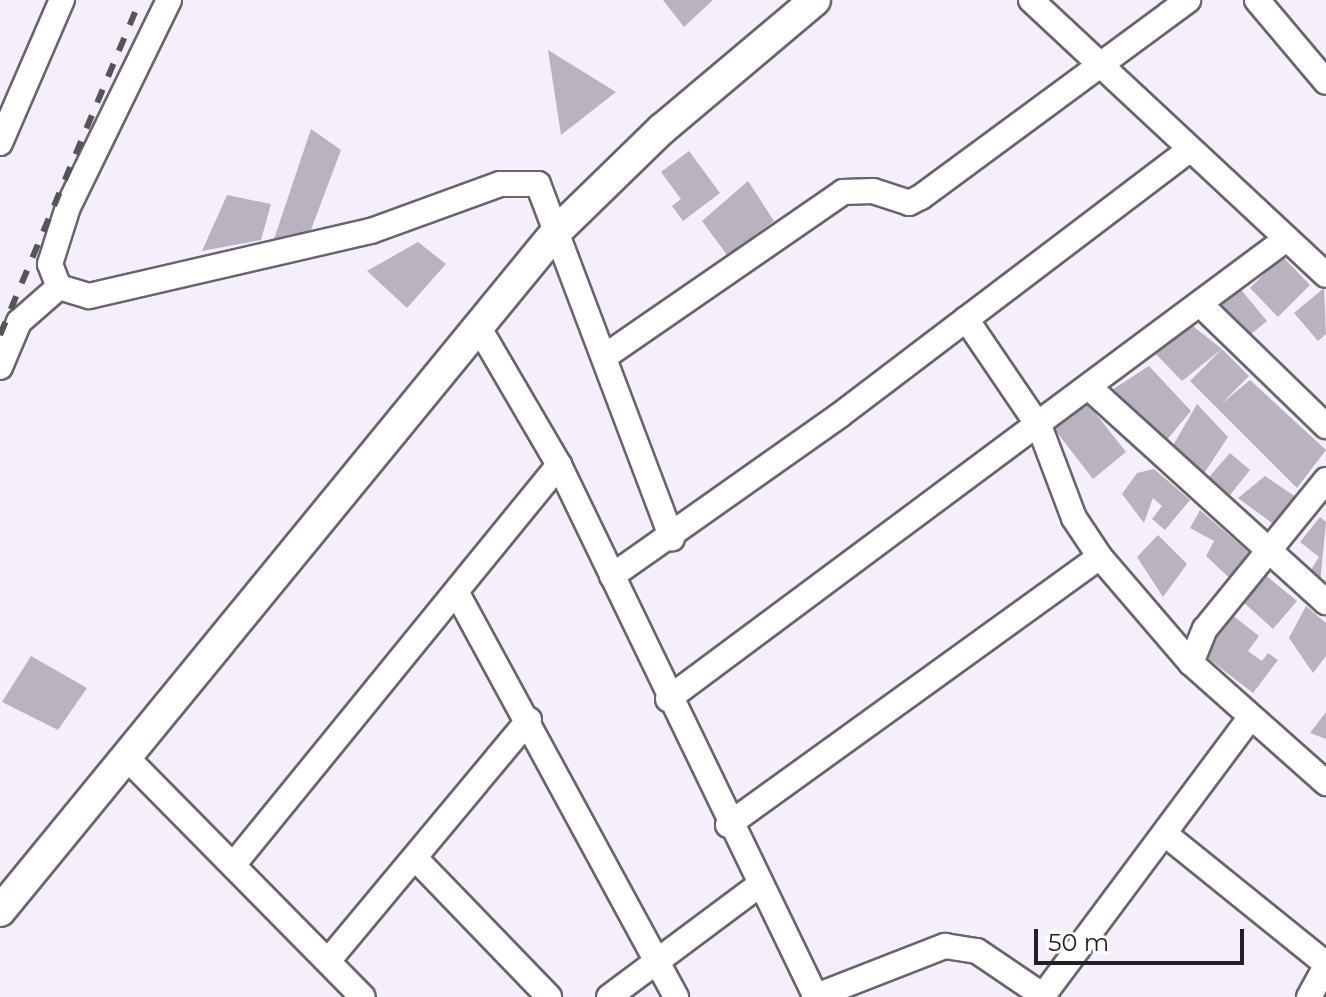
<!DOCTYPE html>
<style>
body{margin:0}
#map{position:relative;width:1326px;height:997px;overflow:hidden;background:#f5effb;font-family:Montserrat,sans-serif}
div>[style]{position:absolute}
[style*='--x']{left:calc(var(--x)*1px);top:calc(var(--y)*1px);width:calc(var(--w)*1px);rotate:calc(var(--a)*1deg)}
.building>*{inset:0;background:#b9b3bf}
.roads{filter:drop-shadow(2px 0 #69646e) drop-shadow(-2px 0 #69646e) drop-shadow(0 2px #69646e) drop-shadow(0 -2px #69646e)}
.minor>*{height:24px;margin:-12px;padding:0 12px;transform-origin:12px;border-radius:12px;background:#fff}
.tertiary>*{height:30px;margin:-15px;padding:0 15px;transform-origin:15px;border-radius:15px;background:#fff}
.rail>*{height:6px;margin-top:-3px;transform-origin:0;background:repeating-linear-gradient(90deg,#565359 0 14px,transparent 0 28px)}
span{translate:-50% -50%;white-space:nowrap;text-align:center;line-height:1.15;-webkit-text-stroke:6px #fff;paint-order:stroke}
.scale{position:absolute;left:1034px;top:929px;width:210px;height:36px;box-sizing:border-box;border:4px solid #222024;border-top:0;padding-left:10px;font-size:24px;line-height:28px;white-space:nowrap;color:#222024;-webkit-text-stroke:6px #fff;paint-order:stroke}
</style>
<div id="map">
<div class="building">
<div style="clip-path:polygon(663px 0,713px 0,684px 27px)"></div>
<div style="clip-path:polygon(548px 50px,616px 92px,561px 135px)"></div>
<div style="clip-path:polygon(311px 129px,341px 150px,309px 235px,274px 239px)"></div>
<div style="clip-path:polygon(689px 151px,720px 193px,683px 221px,672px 206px,681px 199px,661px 172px)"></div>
<div style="clip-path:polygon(748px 181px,774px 221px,727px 255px,702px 221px)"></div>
<div style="clip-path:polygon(227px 195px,271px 204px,261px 240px,202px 251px)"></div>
<div style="clip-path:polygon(418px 242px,446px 264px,407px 308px,367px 271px)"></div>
<div style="clip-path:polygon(1282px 256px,1310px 285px,1278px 317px,1250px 288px)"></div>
<div style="clip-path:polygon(1238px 286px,1267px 321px,1250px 335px,1235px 317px,1209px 311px)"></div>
<div style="clip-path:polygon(1324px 288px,1326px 334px,1318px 341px,1294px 313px)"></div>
<div style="clip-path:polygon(1189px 323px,1222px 349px,1182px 381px,1153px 351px)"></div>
<div style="clip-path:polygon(1222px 349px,1249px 376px,1221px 404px,1250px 380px,1326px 450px,1297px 488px,1190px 381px)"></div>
<div style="clip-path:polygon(1149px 366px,1191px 411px,1165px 442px,1107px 393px)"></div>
<div style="clip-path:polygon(1085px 400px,1126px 452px,1093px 479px,1052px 426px)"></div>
<div style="clip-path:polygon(1197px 404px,1228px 437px,1201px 478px,1172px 447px)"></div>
<div style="clip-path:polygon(1230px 453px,1250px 470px,1230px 495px,1209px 477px)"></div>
<div style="clip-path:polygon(1154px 469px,1190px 500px,1165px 530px,1152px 519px,1162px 506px,1153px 498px,1144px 523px,1122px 494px,1137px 473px)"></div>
<div style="clip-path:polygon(1265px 476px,1302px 501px,1280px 529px,1238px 498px)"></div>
<div style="clip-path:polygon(1200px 510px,1261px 563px,1237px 585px,1206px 556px,1214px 541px,1190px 528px)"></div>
<div style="clip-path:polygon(1320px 517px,1326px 522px,1320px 584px,1307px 576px,1319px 557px,1300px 542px)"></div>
<div style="clip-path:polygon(1158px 535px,1187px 564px,1163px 597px,1137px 557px)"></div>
<div style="clip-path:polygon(1264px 574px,1297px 601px,1273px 629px,1241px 600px)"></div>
<div style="clip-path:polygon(1306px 606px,1326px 623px,1326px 656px,1313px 673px,1289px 638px)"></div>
<div style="clip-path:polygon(1231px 614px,1259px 636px,1248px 651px,1262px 661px,1268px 653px,1278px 660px,1253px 693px,1201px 653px)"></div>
<div style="clip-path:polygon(31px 656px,87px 688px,58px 730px,2px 702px)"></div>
<div style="clip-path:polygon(1326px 712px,1326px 739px,1310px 733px)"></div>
</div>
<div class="roads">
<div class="minor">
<div style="--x:169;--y:0;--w:230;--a:116"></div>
<div style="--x:68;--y:207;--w:60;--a:107.5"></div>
<div style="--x:50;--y:264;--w:25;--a:69"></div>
<div style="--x:59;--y:287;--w:31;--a:17"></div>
<div style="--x:89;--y:296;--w:289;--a:-13"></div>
<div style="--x:371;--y:231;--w:137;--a:-20"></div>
<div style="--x:500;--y:184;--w:38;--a:0"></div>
<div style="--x:538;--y:184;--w:379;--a:69.3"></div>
<div style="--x:1031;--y:0;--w:403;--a:43"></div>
<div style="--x:1257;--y:0;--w:107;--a:49.9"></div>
<div style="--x:0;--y:143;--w:156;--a:-66.6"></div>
<div style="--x:1201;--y:305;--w:174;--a:44.1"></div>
<div style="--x:966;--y:319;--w:132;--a:55.8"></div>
<div style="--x:1040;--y:428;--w:96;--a:69.3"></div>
<div style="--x:1074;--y:518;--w:47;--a:56.3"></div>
<div style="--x:1100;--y:557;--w:140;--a:49.4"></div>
<div style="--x:1191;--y:663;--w:181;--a:41.6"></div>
<div style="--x:479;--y:328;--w:159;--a:59.7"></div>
<div style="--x:559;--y:465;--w:591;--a:64.22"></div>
<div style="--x:604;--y:357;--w:290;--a:-34.6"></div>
<div style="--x:843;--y:192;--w:30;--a:-2"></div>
<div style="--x:873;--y:191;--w:38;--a:18"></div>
<div style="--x:909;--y:203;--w:13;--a:-27"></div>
<div style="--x:921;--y:197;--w:332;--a:-36.4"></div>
<div style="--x:0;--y:367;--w:49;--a:-67.1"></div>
<div style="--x:19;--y:322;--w:53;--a:-41.2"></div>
<div style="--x:1092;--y:390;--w:316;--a:42.2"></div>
<div style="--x:612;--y:576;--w:279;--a:-35.2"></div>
<div style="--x:840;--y:415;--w:438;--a:-37.2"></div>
<div style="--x:459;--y:597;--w:455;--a:61.5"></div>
<div style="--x:1191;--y:663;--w:37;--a:-68"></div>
<div style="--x:1205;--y:629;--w:192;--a:-50.9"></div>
<div style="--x:668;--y:699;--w:770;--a:-36.66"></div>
<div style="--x:126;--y:757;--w:337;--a:45.4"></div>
<div style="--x:728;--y:825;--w:458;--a:-35.8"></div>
<div style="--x:1165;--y:834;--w:207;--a:38.9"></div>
<div style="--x:415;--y:858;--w:193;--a:46"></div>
<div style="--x:234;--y:864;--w:515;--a:-50.84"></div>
<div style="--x:328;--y:961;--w:314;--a:-50.2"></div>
<div style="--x:609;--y:997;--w:186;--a:-36.7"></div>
<div style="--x:814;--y:997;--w:141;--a:-21.3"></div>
<div style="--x:945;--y:946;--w:32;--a:9"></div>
<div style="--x:977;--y:951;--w:82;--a:34.1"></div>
<div style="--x:1042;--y:997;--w:348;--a:-53.3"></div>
<div style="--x:1309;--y:997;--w:35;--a:-61"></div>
</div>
<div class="tertiary">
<div style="--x:0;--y:911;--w:878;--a:-50.69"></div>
<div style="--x:556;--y:232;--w:148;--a:-44.2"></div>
<div style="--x:662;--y:129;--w:200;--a:-40.1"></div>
</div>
</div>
<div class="rail">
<div style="--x:0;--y:335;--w:363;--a:-67.3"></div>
</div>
<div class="scale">50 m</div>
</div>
